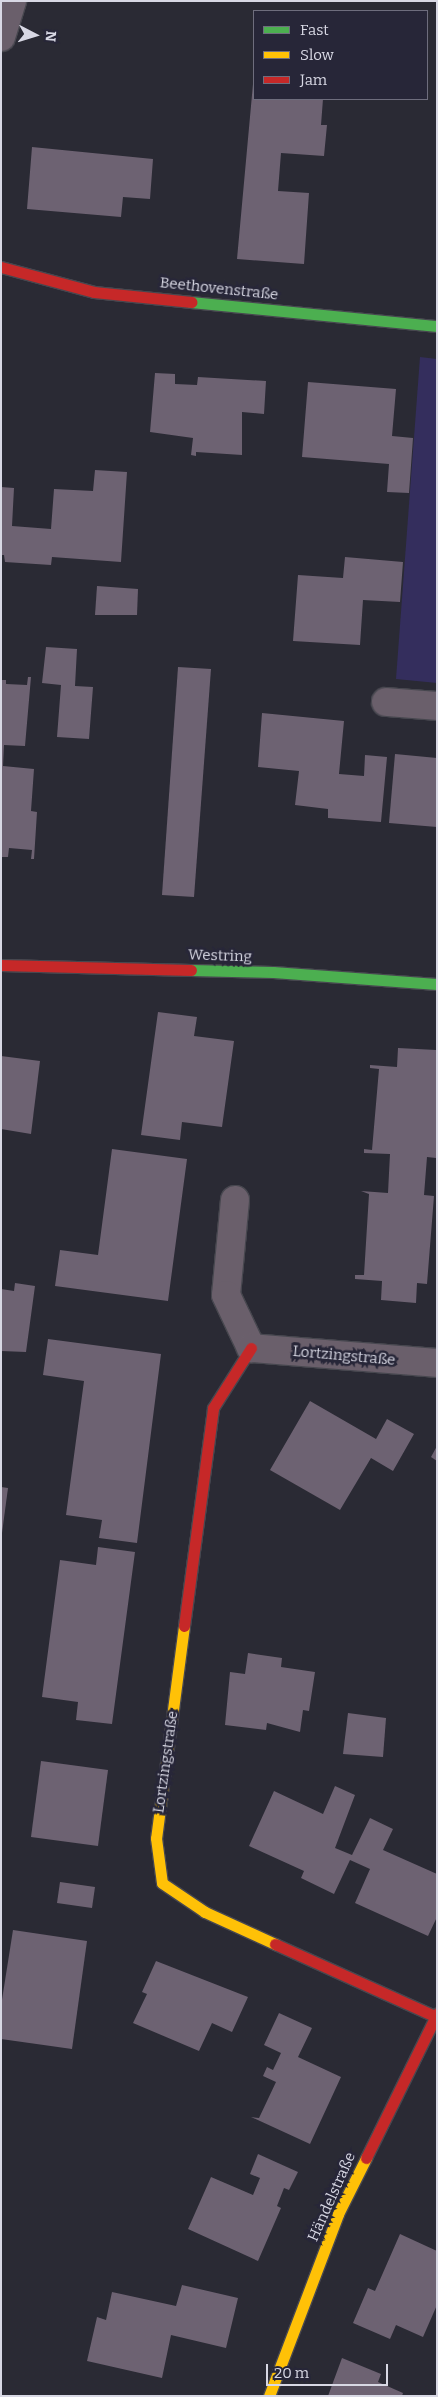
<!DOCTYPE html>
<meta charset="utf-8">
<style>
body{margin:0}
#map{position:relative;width:438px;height:2397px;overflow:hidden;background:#2a2a34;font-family:Bitter,serif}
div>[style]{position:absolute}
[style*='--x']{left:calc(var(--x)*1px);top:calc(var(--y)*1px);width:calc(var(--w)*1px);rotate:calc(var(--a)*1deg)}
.green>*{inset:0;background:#342e5d}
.building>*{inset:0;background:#6d6272}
.roads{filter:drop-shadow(1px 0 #47474f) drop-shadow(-1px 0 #47474f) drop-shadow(0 1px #47474f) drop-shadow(0 -1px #47474f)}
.street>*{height:28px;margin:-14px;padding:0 14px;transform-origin:14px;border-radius:14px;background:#6a5f6b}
.fast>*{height:11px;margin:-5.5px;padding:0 5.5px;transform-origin:5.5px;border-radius:5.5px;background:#4caf50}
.slow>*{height:11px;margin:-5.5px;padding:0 5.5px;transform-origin:5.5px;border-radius:5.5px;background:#ffc107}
.jam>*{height:11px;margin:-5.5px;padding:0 5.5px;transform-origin:5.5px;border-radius:5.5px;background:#c62828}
span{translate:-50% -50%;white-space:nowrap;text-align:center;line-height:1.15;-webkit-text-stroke:5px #272638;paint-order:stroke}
.street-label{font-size:15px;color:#d8d8e4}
.frame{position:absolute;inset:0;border:2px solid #d8d8e4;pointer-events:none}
.legend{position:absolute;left:253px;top:10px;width:175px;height:90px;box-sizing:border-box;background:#272638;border:1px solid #6e6d7d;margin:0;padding:6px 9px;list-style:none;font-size:15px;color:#d8d8e4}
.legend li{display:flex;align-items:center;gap:10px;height:25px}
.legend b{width:25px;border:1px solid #6e6d7d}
.north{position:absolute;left:10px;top:10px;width:50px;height:50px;-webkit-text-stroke:4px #272638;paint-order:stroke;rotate:95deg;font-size:14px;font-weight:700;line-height:20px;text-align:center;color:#d8d8e4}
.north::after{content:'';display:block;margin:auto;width:18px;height:22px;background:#d8d8e4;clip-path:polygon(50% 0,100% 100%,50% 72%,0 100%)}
.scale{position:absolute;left:266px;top:2364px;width:122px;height:22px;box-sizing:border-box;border:2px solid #d8d8e4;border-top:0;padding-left:6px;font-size:15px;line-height:18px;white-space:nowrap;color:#d8d8e4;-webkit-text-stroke:4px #272638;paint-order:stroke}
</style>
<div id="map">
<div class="green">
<div style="clip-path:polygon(420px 357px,437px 359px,437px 683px,396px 679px)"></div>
</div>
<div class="building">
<div style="clip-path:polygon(253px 84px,254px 99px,323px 99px,321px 125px,327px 125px,324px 156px,281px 153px,278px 191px,309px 193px,304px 264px,237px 259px)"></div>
<div style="clip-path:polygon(32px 147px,153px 159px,150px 199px,123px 197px,121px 217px,27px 209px)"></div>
<div style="clip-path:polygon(155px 373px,175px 374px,175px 384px,197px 385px,198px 377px,266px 381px,264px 414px,242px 412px,242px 455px,196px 452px,196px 456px,191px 455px,193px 438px,150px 432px)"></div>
<div style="clip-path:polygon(308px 382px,396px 389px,392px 436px,413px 438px,409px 493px,387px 492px,389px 464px,302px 457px)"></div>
<div style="clip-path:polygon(95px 470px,127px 472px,121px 562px,52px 557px,51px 565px,5px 562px,4px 555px,1px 555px,1px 487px,14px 488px,12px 526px,51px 529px,54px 489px,93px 491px)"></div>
<div style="clip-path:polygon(345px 557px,403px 562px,400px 602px,363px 600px,360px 645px,293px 641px,298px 575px,343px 578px)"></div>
<div style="clip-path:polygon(97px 586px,138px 589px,137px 615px,95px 615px)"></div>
<div style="clip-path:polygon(46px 647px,77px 649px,75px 686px,93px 687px,89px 739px,57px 737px,61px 685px,42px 683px)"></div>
<div style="clip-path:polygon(178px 667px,211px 669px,194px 897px,162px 895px)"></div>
<div style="clip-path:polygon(28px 677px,31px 677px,25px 746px,4px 745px,3px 766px,34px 769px,31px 811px,37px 812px,34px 859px,31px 859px,32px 850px,9px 848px,8px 857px,1px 857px,1px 680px,6px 680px,6px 684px,27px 685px)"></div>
<div style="clip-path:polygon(262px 713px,344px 721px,339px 774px,364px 776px,365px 755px,387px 757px,381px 822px,328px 818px,328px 809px,295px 805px,299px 771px,258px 767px)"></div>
<div style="clip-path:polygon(395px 754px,437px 758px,437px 827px,389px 823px)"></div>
<div style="clip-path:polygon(158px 1012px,197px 1017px,194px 1036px,234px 1041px,222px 1127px,182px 1122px,180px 1140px,141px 1135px)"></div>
<div style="clip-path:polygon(398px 1048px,436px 1050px,436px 1158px,427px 1157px,424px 1195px,434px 1196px,427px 1284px,417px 1283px,416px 1303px,381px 1300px,382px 1281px,355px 1279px,355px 1275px,364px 1275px,369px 1194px,361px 1191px,388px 1193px,389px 1173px,390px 1154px,364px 1153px,364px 1149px,372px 1150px,379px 1069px,370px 1068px,370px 1065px,397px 1067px)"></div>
<div style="clip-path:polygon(1px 1056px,40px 1061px,31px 1134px,1px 1129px)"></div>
<div style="clip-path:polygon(112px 1149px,187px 1159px,168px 1301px,55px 1286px,60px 1250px,98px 1255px)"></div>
<div style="clip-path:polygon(15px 1283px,35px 1286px,26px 1352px,1px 1351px,1px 1289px,14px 1291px)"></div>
<div style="clip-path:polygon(48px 1339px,161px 1354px,137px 1543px,99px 1538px,102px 1520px,66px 1515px,84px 1381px,43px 1375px)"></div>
<div style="clip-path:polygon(310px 1401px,376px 1439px,387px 1419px,414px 1434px,393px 1471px,371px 1458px,340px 1510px,270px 1470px)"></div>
<div style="clip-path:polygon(437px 1446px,437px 1461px,431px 1457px)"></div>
<div style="clip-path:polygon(1px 1487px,8px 1488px,2px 1533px,1px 1533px)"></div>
<div style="clip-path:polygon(98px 1547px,135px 1552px,112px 1724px,76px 1720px,78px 1702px,42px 1697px,60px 1560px,96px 1565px)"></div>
<div style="clip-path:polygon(248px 1653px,282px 1658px,281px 1667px,315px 1672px,309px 1711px,303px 1710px,300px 1732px,267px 1723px,266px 1730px,225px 1725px,230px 1672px,245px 1674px)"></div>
<div style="clip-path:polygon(348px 1713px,386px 1718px,383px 1757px,343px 1754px)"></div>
<div style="clip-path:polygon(41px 1761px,108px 1770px,98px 1846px,31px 1837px)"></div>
<div style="clip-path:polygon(335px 1786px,355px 1795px,335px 1848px,352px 1855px,370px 1818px,393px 1829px,383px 1850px,437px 1874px,437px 1917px,428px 1936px,355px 1903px,370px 1869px,350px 1860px,334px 1894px,301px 1878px,304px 1871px,249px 1846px,274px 1791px,323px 1814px)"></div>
<div style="clip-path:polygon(60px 1882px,95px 1887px,92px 1908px,57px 1903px)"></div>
<div style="clip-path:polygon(13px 1930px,87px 1941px,72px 2049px,1px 2039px,1px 2006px)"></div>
<div style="clip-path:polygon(156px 1961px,248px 1997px,232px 2032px,212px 2023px,199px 2051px,133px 2023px,147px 1994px,142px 1992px)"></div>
<div style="clip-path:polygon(279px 2013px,312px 2028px,298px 2057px,341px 2077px,310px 2144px,251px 2117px,259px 2118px,276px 2082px,263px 2076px,267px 2067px,273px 2070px,281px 2053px,264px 2045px)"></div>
<div style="clip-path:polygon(258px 2154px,298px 2172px,289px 2190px,284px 2188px,277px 2206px,281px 2208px,258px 2261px,188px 2229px,211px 2177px,253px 2195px,260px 2178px,250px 2174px)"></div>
<div style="clip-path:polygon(400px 2234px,437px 2251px,437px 2305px,423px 2337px,396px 2325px,390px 2339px,353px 2323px,368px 2288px,375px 2291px)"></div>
<div style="clip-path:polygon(182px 2285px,238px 2298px,226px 2348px,171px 2335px,162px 2378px,87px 2361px,97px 2317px,106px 2320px,112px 2292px,176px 2306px)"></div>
<div style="clip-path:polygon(342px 2358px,381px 2374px,378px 2382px,403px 2393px,402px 2396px,328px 2396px)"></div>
</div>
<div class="roads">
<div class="street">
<div style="--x:1;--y:37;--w:38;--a:-73"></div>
<div style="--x:386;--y:702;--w:51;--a:4.5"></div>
<div style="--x:235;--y:1200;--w:95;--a:95.4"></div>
<div style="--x:226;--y:1295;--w:59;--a:64.7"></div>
<div style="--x:251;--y:1348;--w:187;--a:4.6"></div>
</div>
<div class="fast">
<div style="--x:191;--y:302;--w:247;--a:5.6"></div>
<div style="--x:191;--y:970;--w:82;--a:1.4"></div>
<div style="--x:273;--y:972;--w:164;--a:4.2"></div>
</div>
<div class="slow">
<div style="--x:184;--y:1626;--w:214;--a:97.5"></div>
<div style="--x:156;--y:1838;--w:45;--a:82.4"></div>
<div style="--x:162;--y:1883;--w:52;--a:34"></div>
<div style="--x:205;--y:1912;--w:77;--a:24.6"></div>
<div style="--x:269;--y:2396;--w:195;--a:-69.2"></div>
<div style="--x:338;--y:2214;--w:63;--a:-63.4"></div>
</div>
<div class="jam">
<div style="--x:1;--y:267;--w:96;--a:15"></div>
<div style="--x:94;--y:292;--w:98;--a:5.9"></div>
<div style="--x:1;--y:965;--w:190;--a:1.5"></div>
<div style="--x:184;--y:1626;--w:220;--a:-82.4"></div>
<div style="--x:213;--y:1408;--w:71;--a:-57.7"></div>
<div style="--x:275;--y:1944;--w:178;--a:24.3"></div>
<div style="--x:366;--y:2158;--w:161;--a:-63.8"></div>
</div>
</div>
<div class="street-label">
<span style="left:219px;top:289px;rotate:6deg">Beethovenstraße</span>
<span style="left:220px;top:956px;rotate:2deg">Westring</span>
<span style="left:344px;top:1356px;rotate:5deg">Lortzingstraße</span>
<span style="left:166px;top:1762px;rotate:-82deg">Lortzingstraße</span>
<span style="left:332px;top:2197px;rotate:-66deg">Händelstraße</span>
</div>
<div class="frame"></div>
<ul class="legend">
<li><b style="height:6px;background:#4caf50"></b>Fast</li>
<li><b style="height:6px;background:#ffc107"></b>Slow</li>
<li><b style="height:6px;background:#c62828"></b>Jam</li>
</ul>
<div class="north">N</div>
<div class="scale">20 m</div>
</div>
